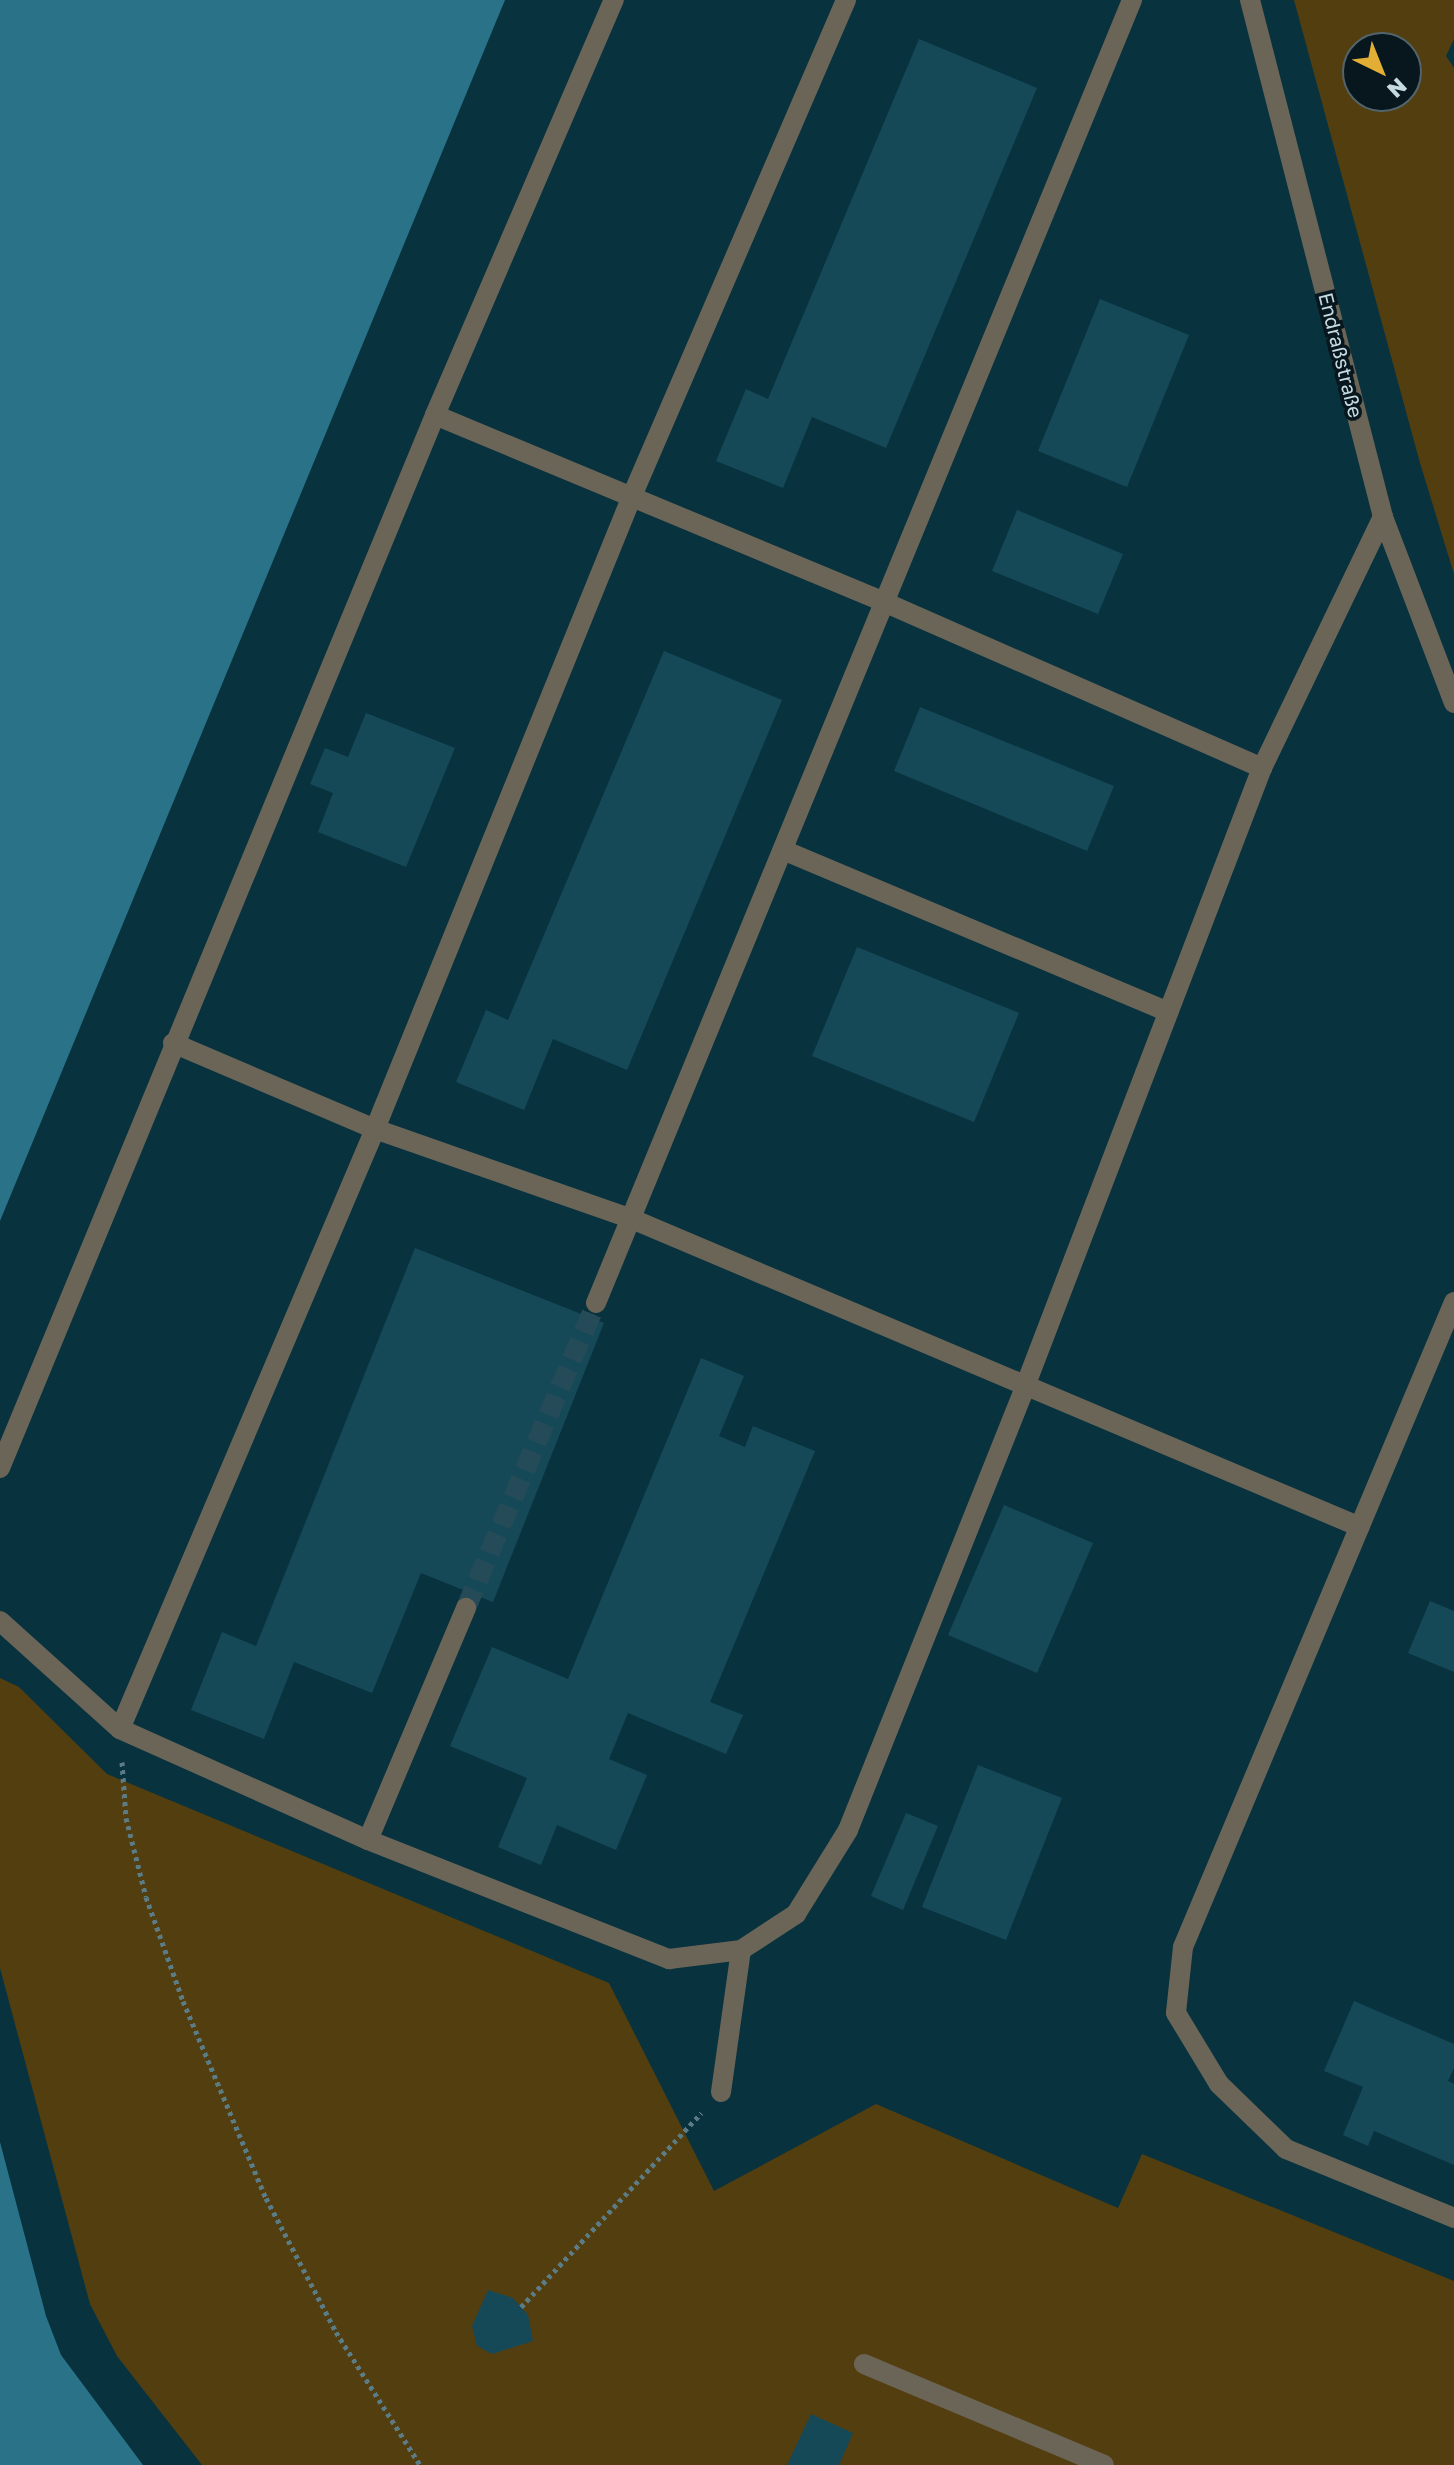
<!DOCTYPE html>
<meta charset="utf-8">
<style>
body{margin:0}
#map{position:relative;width:1454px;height:2465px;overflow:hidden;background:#08323e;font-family:"Golos Text",sans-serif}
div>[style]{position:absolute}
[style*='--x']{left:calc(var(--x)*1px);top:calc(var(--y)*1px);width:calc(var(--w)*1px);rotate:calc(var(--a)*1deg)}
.green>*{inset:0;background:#533e10}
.water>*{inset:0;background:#2a7288}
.building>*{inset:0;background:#164958}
.minor-tunnel>*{height:20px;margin-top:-10px;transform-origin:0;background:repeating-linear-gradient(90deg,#244b57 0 20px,transparent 0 30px)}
.path>*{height:5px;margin-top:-2.5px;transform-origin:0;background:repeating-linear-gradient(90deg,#5b7b85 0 4px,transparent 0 8px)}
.minor>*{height:20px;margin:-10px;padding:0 10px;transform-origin:10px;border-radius:10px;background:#6b6558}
span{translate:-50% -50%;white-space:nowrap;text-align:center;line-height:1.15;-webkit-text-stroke:7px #07171d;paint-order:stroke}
.street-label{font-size:20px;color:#c6dae2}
.north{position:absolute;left:1342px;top:32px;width:80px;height:80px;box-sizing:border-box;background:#07171d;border:2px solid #53656c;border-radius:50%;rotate:137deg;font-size:22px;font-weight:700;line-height:32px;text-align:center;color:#c6dae2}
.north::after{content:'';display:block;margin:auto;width:28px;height:36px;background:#e3ae35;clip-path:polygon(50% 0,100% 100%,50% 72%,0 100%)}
</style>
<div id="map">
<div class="green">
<div style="clip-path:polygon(evenodd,1294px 0,1454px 0,1454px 39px,1446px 56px,1454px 68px,1454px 574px,1420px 463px,1294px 0,1406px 48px,1406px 96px,1358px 96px,1358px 48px,1406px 48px)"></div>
<div style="clip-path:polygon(0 1678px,19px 1687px,107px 1774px,609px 1983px,714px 2191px,876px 2104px,1118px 2208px,1142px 2154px,1454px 2281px,1454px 2465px,202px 2465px,117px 2356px,90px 2304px,0 1968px)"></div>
</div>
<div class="water">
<div style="clip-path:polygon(0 0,505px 0,0 1221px)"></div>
<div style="clip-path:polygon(0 2142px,46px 2316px,61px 2355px,143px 2465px,0 2465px)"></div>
</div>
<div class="building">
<div style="clip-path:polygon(919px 39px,1037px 88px,886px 448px,812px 417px,783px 488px,716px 461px,746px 389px,768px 399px)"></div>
<div style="clip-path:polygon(1100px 299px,1189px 335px,1127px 487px,1038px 451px)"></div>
<div style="clip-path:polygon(1017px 510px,1123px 554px,1098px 614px,992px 571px)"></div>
<div style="clip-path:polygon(664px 651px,782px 700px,627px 1070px,553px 1039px,524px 1110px,456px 1082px,486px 1010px,508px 1020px)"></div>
<div style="clip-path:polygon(920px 707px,1114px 786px,1087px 851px,894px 771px)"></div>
<div style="clip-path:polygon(366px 713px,455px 748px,406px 867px,318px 832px,333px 793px,310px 784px,325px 748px,348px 757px)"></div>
<div style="clip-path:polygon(857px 947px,1019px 1013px,974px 1122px,812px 1056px)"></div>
<div style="clip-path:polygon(415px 1248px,604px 1323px,493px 1602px,421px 1573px,372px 1693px,294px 1662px,264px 1739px,191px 1710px,222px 1632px,256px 1646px)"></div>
<div style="clip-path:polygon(701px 1358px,744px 1376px,719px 1436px,745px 1447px,753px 1426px,815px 1451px,710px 1702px,743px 1715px,726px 1754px,628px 1713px,609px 1759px,647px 1775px,616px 1850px,557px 1825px,541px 1865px,498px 1847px,527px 1778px,450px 1746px,492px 1647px,568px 1679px)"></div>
<div style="clip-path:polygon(1004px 1505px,1093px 1543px,1037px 1673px,948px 1635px)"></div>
<div style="clip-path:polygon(1430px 1601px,1454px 1611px,1454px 1672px,1408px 1653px)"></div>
<div style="clip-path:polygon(978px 1765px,1062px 1798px,1006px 1940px,922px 1907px)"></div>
<div style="clip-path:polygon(906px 1813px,938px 1826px,903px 1910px,871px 1896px)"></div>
<div style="clip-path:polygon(1354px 2001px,1454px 2044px,1454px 2068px,1448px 2081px,1454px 2084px,1454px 2165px,1374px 2131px,1368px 2146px,1343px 2135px,1363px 2087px,1324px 2071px)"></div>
<div style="clip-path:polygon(488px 2290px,513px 2298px,521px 2307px,528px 2315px,533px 2341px,492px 2354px,477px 2346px,472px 2326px)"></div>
<div style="clip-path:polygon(811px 2414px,853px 2433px,839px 2465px,787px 2465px)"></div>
</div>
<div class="minor-tunnel">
<div style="--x:466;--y:1608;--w:332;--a:-66.9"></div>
</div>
<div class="path">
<div style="--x:122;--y:1762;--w:56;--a:85.9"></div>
<div style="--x:126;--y:1818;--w:81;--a:75.8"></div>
<div style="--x:146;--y:1897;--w:110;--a:70.4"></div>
<div style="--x:183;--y:2001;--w:214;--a:67.2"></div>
<div style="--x:266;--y:2198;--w:151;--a:62.4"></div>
<div style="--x:336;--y:2332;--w:157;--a:57.7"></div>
<div style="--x:521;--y:2307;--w:265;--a:-47.1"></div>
</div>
<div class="minor">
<div style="--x:1250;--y:0;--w:534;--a:75.57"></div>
<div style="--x:1383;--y:517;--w:199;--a:69.1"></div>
<div style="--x:435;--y:415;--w:486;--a:22.6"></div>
<div style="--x:884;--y:602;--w:413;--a:23.7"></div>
<div style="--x:783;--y:850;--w:418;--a:22.8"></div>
<div style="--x:173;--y:1043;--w:220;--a:23.1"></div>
<div style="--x:375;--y:1129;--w:272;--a:19.3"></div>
<div style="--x:632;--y:1219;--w:790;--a:22.93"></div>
<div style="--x:1454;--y:1302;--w:700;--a:112.79"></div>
<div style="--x:1183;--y:1947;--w:66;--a:96.1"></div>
<div style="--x:1176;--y:2013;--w:83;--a:58.8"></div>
<div style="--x:1219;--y:2084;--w:93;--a:44.1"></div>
<div style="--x:1286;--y:2149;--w:182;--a:22.3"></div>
<div style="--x:596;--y:1303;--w:1409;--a:-67.64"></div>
<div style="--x:0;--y:1468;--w:1139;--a:-67.55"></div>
<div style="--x:435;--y:415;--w:452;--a:-66.7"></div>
<div style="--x:0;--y:1621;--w:161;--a:42"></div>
<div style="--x:120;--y:1729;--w:272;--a:24.1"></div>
<div style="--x:368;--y:1840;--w:324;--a:21.6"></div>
<div style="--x:669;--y:1959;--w:73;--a:-7.1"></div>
<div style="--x:741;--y:1950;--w:66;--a:-33.2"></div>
<div style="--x:796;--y:1914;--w:99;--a:-58.2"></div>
<div style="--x:848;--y:1830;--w:480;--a:-68.2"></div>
<div style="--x:1026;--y:1384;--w:660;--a:-69.04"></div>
<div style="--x:1262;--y:768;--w:279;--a:-64.3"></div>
<div style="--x:120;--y:1729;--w:652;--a:-66.97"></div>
<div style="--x:375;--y:1129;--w:683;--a:-67.9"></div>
<div style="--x:632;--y:496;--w:540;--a:-66.66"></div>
<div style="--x:368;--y:1840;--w:252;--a:-67.1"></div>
<div style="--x:721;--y:2092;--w:143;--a:-82"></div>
<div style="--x:864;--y:2364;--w:260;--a:22.8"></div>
</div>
<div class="street-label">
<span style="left:1341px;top:355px;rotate:76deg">Endraßstraße</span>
</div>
<div class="north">N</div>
</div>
